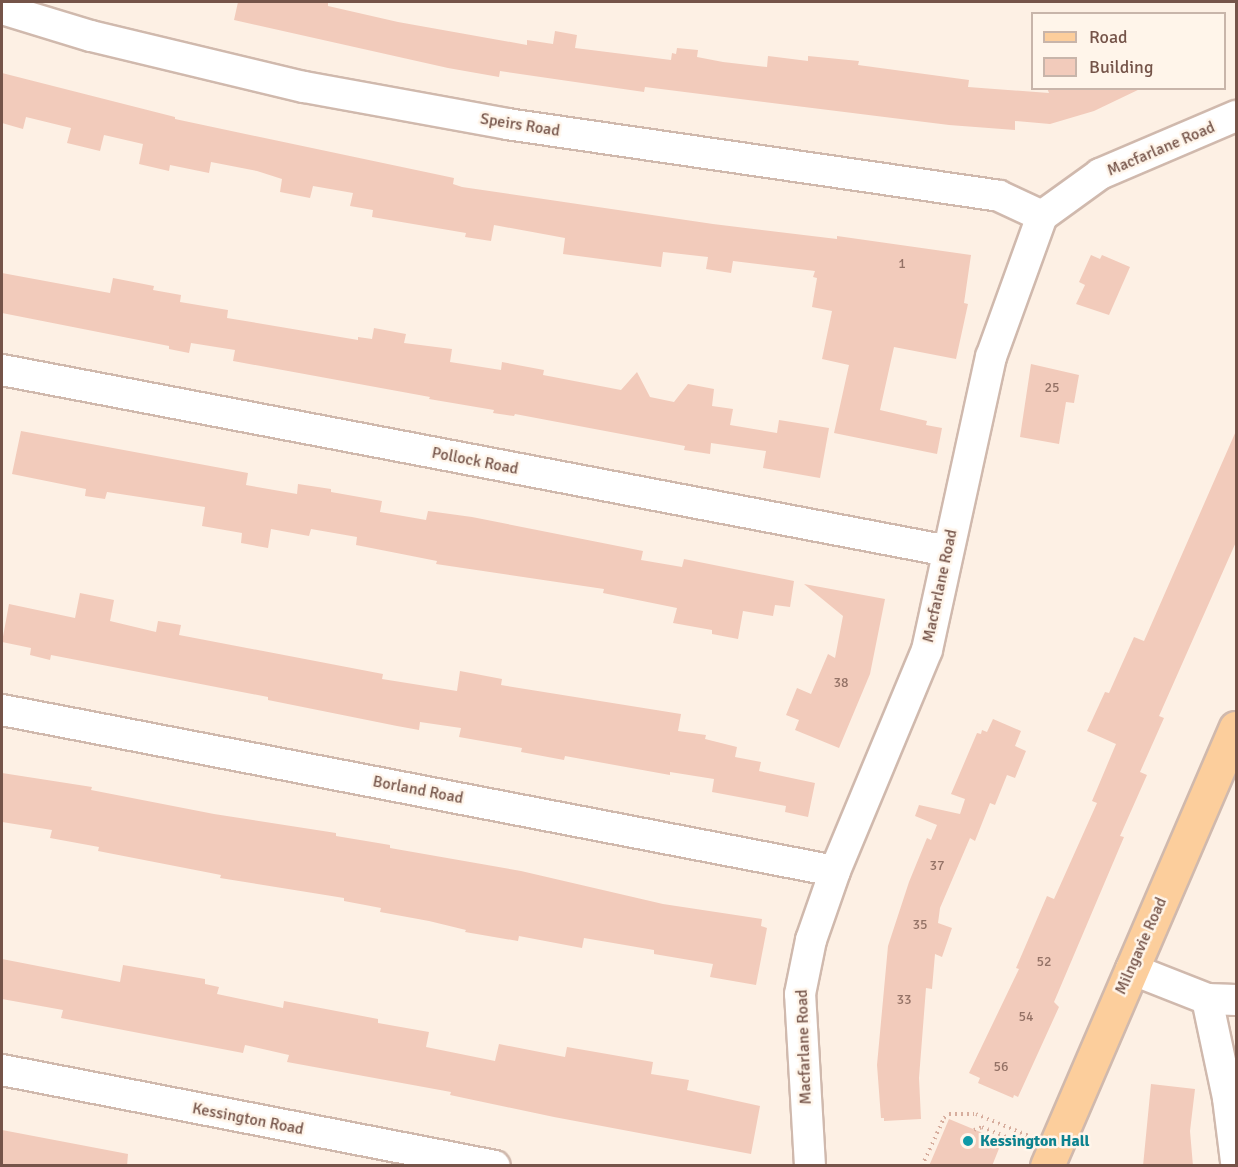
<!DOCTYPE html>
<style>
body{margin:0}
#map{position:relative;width:1238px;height:1167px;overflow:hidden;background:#fdf0e4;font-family:Signika,sans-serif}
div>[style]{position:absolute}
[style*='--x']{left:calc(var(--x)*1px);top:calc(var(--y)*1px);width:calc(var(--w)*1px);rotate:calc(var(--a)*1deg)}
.building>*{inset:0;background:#f2cbbb}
.path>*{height:4px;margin-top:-2px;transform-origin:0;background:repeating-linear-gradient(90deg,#d7ae9e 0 1.5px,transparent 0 6px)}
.roads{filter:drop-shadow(2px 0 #d0b9ad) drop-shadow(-2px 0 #d0b9ad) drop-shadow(0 2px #d0b9ad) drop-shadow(0 -2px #d0b9ad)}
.minor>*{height:30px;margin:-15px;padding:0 15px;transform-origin:15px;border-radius:15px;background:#fff}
.primary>*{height:33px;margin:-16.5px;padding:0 16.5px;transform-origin:16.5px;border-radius:16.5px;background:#fcce9c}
.dots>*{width:16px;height:16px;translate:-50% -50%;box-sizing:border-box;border:3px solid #fff5ea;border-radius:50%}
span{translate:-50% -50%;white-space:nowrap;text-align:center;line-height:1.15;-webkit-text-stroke:5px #fff5ea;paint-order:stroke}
.number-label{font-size:14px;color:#947266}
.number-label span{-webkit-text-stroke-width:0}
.street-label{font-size:16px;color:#755449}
.culture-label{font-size:16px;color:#0d838f;font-weight:700}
.left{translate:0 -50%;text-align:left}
.frame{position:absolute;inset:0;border:3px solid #755449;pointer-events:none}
.legend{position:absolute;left:1031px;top:12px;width:195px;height:78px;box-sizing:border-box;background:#fff5ea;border:2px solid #c8b5aa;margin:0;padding:8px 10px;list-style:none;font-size:18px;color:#755449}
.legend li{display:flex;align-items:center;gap:12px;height:30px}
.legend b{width:30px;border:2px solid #c8b5aa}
</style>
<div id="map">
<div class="building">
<div style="clip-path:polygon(238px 2px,328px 2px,328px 6px,398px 22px,527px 45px,527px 40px,553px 44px,555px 31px,577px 35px,575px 48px,671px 60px,672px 53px,676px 54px,677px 48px,698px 50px,697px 57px,723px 62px,767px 67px,768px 56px,808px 61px,808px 56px,859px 61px,858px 65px,969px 80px,968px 87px,1049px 93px,1047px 88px,1142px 88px,1094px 111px,1050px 124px,1015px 121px,1015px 130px,949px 125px,645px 87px,644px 92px,500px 71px,499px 77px,448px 68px,234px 20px)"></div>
<div style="clip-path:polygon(2px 73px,175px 117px,175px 119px,454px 178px,453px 184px,462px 187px,713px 224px,837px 239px,837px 236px,971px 255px,964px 303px,968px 304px,956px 359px,894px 347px,880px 410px,927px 421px,926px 425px,942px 428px,937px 454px,834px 433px,849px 365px,822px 359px,832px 311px,812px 307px,817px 278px,813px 277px,815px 271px,733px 261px,731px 273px,706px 269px,708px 257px,663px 252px,661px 267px,563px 254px,565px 238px,494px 225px,491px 241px,465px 237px,466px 233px,372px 217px,373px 210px,350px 206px,353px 193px,313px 186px,310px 198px,280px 192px,282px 179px,257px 171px,211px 162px,209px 173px,170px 165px,169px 171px,139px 164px,143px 144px,104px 135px,100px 151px,67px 143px,71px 128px,26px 117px,23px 129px,2px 123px)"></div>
<div style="clip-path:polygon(1091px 255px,1100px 259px,1102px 255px,1130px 267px,1109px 315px,1076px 304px,1085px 285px,1079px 282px)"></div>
<div style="clip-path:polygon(2px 273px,110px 293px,113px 278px,154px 286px,153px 290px,181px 295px,180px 302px,228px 310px,227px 318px,358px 340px,358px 337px,372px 339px,374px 328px,406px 334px,404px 343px,452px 349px,450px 362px,501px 370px,502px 362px,544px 370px,543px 375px,621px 390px,637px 372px,650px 397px,674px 402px,688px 384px,714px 389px,712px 406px,733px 409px,730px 425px,777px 433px,779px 420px,829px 428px,820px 478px,763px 468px,766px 451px,711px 443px,710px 454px,684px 450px,685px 446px,515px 414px,514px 416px,493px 413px,494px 410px,429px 399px,430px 397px,233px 361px,235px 350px,191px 343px,189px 353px,169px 349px,169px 346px,2px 313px)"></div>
<div style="clip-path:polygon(1031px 364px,1079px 375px,1074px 403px,1066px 402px,1059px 444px,1020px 437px)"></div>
<div style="clip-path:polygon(21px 431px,248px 473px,246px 485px,297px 494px,298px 484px,331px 489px,331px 492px,382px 501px,380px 512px,426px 520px,428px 511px,472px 517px,643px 551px,641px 560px,682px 567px,684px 559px,794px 581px,790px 607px,775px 605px,773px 616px,743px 611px,738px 639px,712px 634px,712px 630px,673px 623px,677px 608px,603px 593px,604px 589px,436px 564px,437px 561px,356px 545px,357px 537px,311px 529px,309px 536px,271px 529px,268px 548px,241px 543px,242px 533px,202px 526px,205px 507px,107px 492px,105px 499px,85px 496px,86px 489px,12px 474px)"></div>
<div style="clip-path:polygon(1236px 431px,1236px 542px,1159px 716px,1164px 718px,1140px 772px,1147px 775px,1120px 836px,1124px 837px,1054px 1002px,1059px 1007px,1018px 1097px,1014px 1095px,1013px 1098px,978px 1083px,980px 1078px,969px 1073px,1019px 969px,1016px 968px,1047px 896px,1054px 899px,1097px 803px,1092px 801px,1116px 744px,1087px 731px,1105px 692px,1109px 693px,1134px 637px,1144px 641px)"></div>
<div style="clip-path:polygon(804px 584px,885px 599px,870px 674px,839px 748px,795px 730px,799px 720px,786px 715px,797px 688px,811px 694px,828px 654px,835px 658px,843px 616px)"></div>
<div style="clip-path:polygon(80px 593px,114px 600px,110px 621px,156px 632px,158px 621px,181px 625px,179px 635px,383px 674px,382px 679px,457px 691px,460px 671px,502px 679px,501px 685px,681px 714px,678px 731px,706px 735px,705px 739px,737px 747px,735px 757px,761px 762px,759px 771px,815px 783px,808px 817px,785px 812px,786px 806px,712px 792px,714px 779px,670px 772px,670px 775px,565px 756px,564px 760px,521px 752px,522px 748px,459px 737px,461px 728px,420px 722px,419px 730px,397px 726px,268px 700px,268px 697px,51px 655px,50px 660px,30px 655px,31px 648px,2px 642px,9px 604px,75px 618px)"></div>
<div style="clip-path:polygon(993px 719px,1021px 731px,1015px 746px,1026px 751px,1015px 778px,1007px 775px,995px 805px,990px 803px,975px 841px,970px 838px,940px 908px,938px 923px,952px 928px,942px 957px,935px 954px,932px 989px,926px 988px,919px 1078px,921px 1119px,884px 1121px,884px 1118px,881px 1118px,877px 1065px,888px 946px,909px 882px,927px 838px,931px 840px,937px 825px,915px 816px,919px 805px,960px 814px,965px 799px,951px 794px,977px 733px,981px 734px,982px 730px,987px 732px)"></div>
<div style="clip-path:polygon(2px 773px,92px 787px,91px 790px,214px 814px,336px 833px,336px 836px,390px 845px,390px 848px,521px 871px,663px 904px,762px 919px,761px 926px,767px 928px,756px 985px,710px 977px,713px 964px,654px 954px,654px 950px,584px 938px,582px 948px,519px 936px,518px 941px,465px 932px,466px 930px,429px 921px,380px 912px,381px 908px,344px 901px,344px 898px,220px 878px,221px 875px,98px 851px,99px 847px,50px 838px,52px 830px,2px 822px)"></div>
<div style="clip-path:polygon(2px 959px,120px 982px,123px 965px,205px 979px,205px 984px,219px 987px,217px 994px,283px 1008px,284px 1001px,378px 1019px,378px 1023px,429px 1032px,426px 1047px,495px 1061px,499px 1044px,565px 1057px,567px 1047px,653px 1062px,651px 1074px,689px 1080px,687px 1090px,760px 1106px,751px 1154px,554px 1117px,450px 1095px,451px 1092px,287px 1062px,289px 1055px,245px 1045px,243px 1053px,61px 1018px,63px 1010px,2px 999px)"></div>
<div style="clip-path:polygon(1151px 1084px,1195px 1089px,1190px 1131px,1193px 1166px,1143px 1166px)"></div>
<div style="clip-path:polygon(949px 1119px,1002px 1141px,992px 1166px,929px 1166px)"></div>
<div style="clip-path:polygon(2px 1130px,128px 1154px,127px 1166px,2px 1166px)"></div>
</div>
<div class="path">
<div style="--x:974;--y:1130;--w:9;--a:-21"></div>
<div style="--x:982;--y:1127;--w:45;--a:22"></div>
<div style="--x:922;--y:1166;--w:53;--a:-65.4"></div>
<div style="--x:944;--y:1118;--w:6;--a:-39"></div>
<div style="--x:949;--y:1114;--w:27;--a:0"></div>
<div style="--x:976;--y:1114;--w:57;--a:22.5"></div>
</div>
<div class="roads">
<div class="minor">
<div style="--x:2;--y:9;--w:93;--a:16.9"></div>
<div style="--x:91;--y:36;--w:219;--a:13.5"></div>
<div style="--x:304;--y:87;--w:206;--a:10.3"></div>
<div style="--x:507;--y:124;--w:497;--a:8.3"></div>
<div style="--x:999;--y:196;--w:47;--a:24.9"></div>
<div style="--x:2;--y:370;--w:963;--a:10.83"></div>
<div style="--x:2;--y:710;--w:848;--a:10.94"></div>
<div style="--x:1131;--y:969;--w:82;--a:21.5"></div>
<div style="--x:1207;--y:999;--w:29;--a:2"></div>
<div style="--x:1207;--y:999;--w:101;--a:78"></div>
<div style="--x:1228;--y:1098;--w:64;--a:82.8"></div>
<div style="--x:2;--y:1070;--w:502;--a:11.02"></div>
<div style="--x:810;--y:1166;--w:172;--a:-93.3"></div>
<div style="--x:800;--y:994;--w:55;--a:-78.5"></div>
<div style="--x:811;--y:940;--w:73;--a:-70.8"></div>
<div style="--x:835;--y:871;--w:239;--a:-67.4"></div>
<div style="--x:927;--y:650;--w:300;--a:-77.7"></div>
<div style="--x:991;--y:357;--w:150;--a:-70.1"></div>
<div style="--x:1042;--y:216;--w:72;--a:-35.9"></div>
<div style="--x:1100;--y:174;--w:148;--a:-23.1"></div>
</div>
<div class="primary">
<div style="--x:1047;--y:1166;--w:477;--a:-66.7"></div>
</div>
</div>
<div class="dots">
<div style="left:968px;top:1141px;background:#0f9aa8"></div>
</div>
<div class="number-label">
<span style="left:902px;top:264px">1</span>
<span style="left:1052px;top:388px">25</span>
<span style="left:841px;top:683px">38</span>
<span style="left:937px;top:866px">37</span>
<span style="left:920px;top:925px">35</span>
<span style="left:1044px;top:962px">52</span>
<span style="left:904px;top:1000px">33</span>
<span style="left:1026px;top:1017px">54</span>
<span style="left:1001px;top:1067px">56</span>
</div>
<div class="street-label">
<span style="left:520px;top:125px;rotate:9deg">Speirs Road</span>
<span style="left:1161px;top:149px;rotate:-23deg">Macfarlane Road</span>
<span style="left:475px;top:461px;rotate:11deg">Pollock Road</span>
<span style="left:940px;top:586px;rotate:-78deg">Macfarlane Road</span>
<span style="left:418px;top:790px;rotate:11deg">Borland Road</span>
<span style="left:1141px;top:946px;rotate:-66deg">Milngavie Road</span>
<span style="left:804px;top:1047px;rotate:-92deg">Macfarlane Road</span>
<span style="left:248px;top:1119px;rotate:11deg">Kessington Road</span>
</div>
<div class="culture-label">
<span class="left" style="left:980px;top:1141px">Kessington Hall</span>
</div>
<div class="frame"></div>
<ul class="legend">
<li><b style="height:8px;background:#fcce9c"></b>Road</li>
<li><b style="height:16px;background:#f2cbbb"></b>Building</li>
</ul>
</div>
